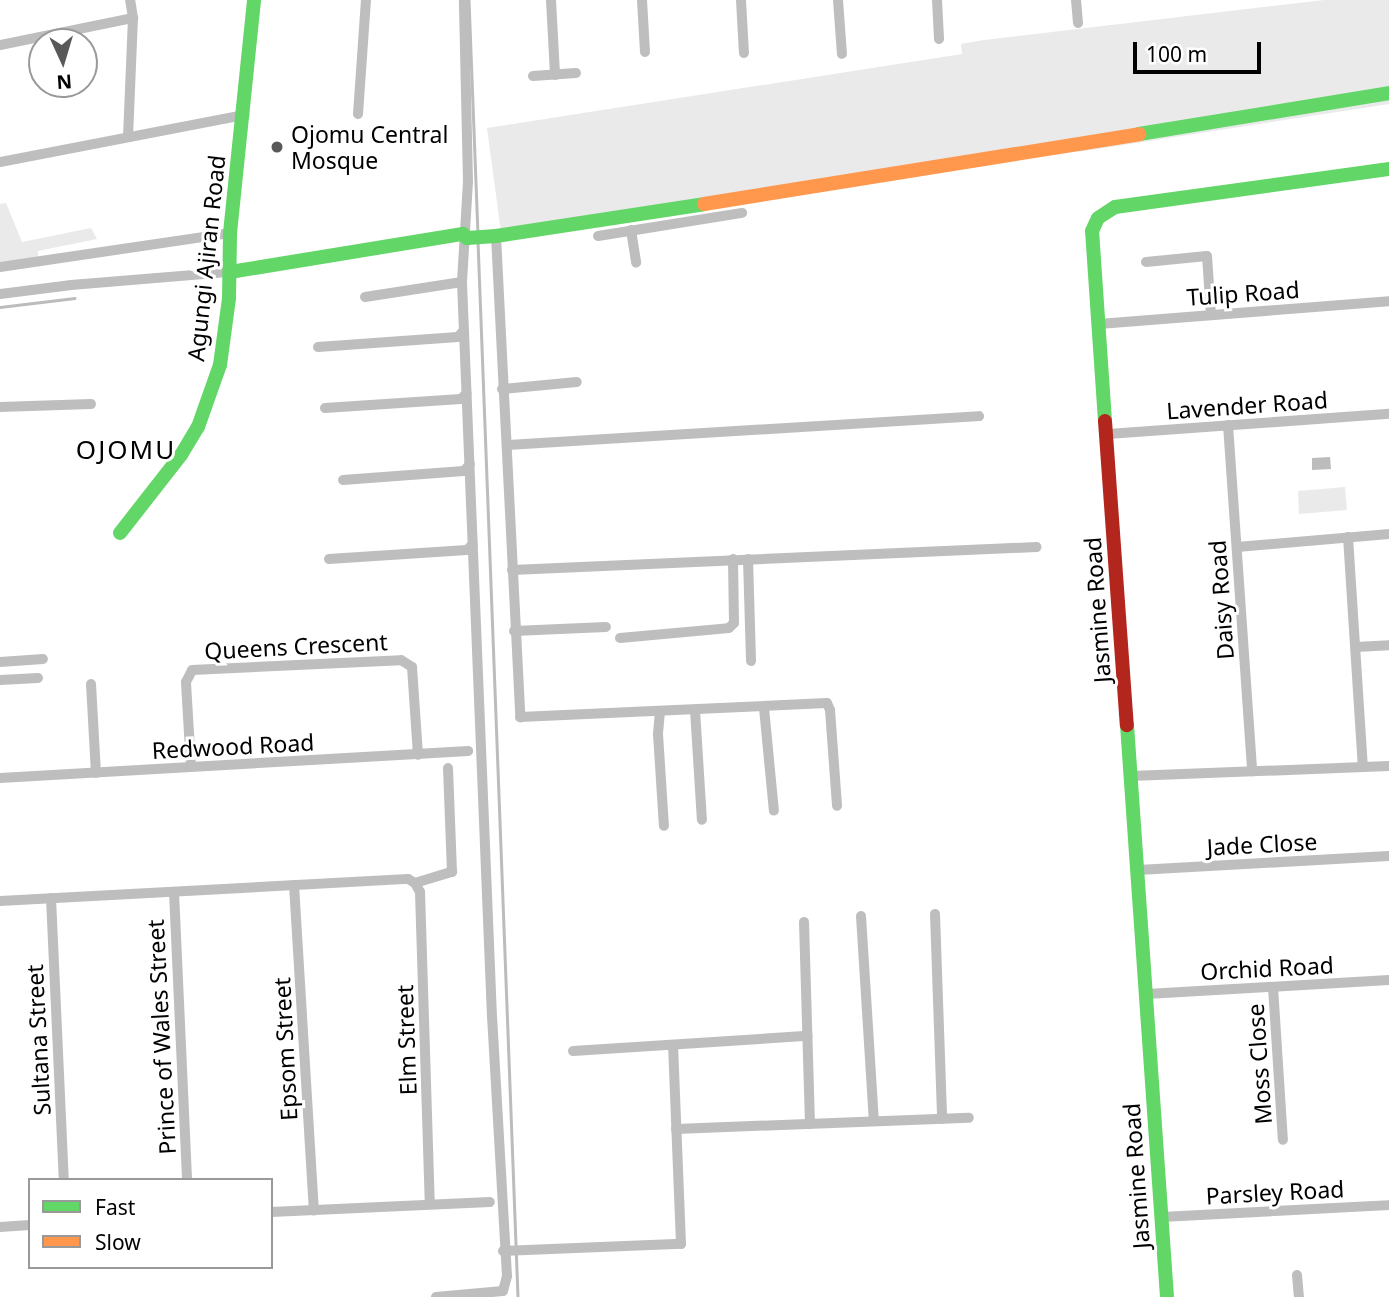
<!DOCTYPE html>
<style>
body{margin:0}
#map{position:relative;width:1389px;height:1297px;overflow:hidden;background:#fff;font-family:"Noto Sans",sans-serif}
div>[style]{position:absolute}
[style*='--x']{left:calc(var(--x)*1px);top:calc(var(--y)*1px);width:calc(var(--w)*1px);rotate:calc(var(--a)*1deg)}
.green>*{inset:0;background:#eaeaea}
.water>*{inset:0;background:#bcbcbc}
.stream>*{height:2.5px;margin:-1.25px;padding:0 1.25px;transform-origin:1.25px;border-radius:1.25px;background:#bcbcbc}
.street>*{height:10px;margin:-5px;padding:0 5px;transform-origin:5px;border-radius:5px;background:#bebebe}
.fast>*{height:14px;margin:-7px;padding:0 7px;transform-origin:7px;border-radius:7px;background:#63d668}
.slow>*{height:14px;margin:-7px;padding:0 7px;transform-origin:7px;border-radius:7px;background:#ff974d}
.jam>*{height:14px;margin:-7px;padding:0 7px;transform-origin:7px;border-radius:7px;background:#b3261e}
.dots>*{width:19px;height:19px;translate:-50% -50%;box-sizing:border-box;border:4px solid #fff;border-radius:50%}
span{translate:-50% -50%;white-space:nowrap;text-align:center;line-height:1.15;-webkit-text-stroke:6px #fff;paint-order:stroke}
.poi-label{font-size:23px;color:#000}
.left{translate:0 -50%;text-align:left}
.street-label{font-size:23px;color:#000}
.quarter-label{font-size:26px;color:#000;letter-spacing:2px}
.legend{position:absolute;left:28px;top:1178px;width:245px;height:91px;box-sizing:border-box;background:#fff;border:2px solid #999;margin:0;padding:9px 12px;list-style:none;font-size:21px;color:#000}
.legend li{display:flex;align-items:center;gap:14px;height:35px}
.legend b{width:35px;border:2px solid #999}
.north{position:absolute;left:28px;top:28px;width:70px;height:70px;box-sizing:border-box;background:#fff;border:2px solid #999;border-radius:50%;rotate:176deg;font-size:19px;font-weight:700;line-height:28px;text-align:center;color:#000}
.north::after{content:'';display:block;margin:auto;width:24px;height:32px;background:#595959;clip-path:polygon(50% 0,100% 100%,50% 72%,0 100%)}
.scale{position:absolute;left:1133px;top:42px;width:128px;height:32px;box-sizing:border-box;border:4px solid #000;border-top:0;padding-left:9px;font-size:21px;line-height:24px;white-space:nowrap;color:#000;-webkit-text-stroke:5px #fff;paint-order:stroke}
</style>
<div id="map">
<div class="green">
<div style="clip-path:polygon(1324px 0,1389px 0,1389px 104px,1084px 151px,1015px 154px,502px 240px,487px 128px,962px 54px,961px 44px,984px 40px)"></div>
<div style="clip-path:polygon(6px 203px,22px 242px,91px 228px,97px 239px,38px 251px,38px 261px,0 262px,0 204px)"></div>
<div style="clip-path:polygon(1345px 487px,1347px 510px,1299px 514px,1298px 491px)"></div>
</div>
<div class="water">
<div style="clip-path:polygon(1330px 457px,1331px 469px,1312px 470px,1312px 458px)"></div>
</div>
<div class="stream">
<div style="--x:469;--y:0;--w:231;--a:87.8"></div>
<div style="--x:478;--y:241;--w:1057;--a:87.83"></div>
<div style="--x:0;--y:307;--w:75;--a:-6.9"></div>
</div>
<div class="street">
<div style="--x:551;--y:0;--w:75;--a:86.9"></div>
<div style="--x:642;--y:0;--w:52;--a:86.7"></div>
<div style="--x:741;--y:0;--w:53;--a:86.8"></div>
<div style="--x:838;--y:0;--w:54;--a:85.8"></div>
<div style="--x:937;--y:0;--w:39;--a:87"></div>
<div style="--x:1076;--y:0;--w:23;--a:85"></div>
<div style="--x:0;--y:45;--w:136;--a:-11.5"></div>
<div style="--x:533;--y:76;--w:43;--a:-4"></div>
<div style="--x:358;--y:114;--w:114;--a:-86"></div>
<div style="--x:128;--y:137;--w:119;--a:-87.6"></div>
<div style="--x:133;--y:18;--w:18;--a:-99"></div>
<div style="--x:0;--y:162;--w:249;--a:-10.9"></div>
<div style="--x:631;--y:230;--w:33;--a:81"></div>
<div style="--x:496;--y:236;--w:482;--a:87.1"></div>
<div style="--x:520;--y:717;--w:307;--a:-2.6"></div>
<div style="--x:827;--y:703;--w:8;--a:67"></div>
<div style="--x:830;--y:710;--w:96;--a:85.8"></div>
<div style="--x:598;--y:236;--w:146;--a:-9.1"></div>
<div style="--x:1146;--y:262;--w:61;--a:-5.6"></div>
<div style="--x:1207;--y:256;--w:59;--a:86.1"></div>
<div style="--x:0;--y:267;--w:232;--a:-8.4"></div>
<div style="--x:0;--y:294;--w:72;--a:-7.2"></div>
<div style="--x:71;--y:285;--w:160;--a:-4.7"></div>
<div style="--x:365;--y:297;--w:98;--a:-8.8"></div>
<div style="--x:1099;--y:324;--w:291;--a:-4.5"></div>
<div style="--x:318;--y:347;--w:140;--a:-4.1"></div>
<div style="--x:458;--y:337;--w:9;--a:-49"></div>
<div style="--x:502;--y:389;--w:75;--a:-5.3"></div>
<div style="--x:0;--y:407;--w:91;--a:-1.9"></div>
<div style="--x:325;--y:408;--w:136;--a:-3.8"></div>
<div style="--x:461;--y:399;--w:8;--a:-45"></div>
<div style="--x:1228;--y:425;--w:347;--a:86"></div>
<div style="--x:1108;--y:434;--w:282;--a:-4.1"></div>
<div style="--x:507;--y:445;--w:473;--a:-3.5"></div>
<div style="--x:343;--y:480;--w:121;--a:-4.3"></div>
<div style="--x:464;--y:471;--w:9;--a:-49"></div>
<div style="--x:1348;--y:537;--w:230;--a:86.3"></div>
<div style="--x:1237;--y:547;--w:153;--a:-4.9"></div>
<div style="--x:329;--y:559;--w:138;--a:-3.7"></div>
<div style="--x:467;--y:550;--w:8;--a:-45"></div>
<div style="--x:748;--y:559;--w:102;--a:88.3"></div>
<div style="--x:512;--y:570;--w:525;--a:-2.51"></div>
<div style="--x:514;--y:631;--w:92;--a:-2.5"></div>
<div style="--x:620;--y:638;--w:109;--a:-5.2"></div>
<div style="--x:729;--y:628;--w:7;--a:-45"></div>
<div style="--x:734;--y:623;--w:64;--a:-90.9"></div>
<div style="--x:1356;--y:647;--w:33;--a:-3"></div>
<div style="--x:0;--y:662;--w:43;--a:-4"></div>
<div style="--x:0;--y:680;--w:38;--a:-3"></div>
<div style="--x:91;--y:684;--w:89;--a:86.8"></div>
<div style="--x:764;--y:708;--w:103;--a:84.5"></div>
<div style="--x:695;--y:710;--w:110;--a:86.4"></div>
<div style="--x:660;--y:711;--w:23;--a:95"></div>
<div style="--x:658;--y:734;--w:92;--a:86.3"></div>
<div style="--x:191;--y:767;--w:85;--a:-93.4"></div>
<div style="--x:186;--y:682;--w:13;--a:-63"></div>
<div style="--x:192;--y:670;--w:209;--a:-2.7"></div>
<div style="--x:401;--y:660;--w:13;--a:32"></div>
<div style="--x:412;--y:667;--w:88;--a:86.1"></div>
<div style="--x:1131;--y:776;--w:258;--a:-2.2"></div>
<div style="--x:0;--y:778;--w:469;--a:-3.3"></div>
<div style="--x:1138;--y:870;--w:251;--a:-3.2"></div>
<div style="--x:415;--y:883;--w:39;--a:-17"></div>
<div style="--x:452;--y:872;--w:104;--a:-92.2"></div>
<div style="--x:294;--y:885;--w:326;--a:86.5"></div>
<div style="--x:174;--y:892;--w:288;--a:87.4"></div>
<div style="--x:51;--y:898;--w:282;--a:87.4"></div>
<div style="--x:0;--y:901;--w:409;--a:-3.1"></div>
<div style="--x:408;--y:879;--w:8;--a:30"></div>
<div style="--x:415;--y:883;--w:10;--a:61"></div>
<div style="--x:420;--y:892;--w:312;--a:88.2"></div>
<div style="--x:935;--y:914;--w:205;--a:88"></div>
<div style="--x:861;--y:916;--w:205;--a:86.4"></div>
<div style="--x:804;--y:922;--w:202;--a:88.3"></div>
<div style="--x:1273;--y:987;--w:153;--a:86.3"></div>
<div style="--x:1147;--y:994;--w:242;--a:-3.3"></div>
<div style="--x:573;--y:1051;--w:235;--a:-3.7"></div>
<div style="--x:676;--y:1129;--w:293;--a:-2.2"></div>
<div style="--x:271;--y:1212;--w:219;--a:-2.6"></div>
<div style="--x:1162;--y:1217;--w:227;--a:-3"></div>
<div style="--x:0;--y:1227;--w:30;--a:-4"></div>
<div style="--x:503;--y:1251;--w:178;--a:-2.3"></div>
<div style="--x:681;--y:1244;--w:197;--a:-92.3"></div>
<div style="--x:1297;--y:1275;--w:22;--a:85"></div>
<div style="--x:436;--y:1297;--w:67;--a:-5.1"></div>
<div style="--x:503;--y:1291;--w:16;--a:-75"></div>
<div style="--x:507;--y:1276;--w:259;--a:-93.3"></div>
<div style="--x:492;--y:1017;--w:736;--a:-92.34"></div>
<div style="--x:462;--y:282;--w:100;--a:-86.6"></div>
<div style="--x:468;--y:182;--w:182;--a:-91.3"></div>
</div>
<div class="fast">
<div style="--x:1139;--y:134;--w:253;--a:-9.3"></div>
<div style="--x:230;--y:272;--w:236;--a:-9.3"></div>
<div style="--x:463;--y:234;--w:6;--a:45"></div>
<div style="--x:467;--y:238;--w:29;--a:-4"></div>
<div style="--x:496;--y:236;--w:210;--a:-8.7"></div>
<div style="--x:1105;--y:421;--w:190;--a:-93.9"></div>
<div style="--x:1092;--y:231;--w:14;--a:-65"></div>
<div style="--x:1098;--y:218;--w:20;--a:-33"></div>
<div style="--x:1115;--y:207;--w:277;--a:-7.9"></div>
<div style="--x:120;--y:533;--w:99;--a:-52"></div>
<div style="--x:181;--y:455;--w:33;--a:-59"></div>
<div style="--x:198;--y:427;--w:66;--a:-70.5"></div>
<div style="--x:220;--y:365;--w:68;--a:-82.3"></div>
<div style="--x:229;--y:298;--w:65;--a:-89.1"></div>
<div style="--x:230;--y:233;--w:234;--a:-84.1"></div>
<div style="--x:1127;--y:725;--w:573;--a:86"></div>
</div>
<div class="slow">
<div style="--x:704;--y:204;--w:441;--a:-9.1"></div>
</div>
<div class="jam">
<div style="--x:1105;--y:421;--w:305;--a:85.9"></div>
</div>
<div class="dots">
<div style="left:277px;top:147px;background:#595959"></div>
</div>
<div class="poi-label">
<span class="left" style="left:291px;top:147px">Ojomu Central<br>Mosque</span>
</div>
<div class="street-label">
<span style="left:206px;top:258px;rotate:-84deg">Agungi Ajiran Road</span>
<span style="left:1243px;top:293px;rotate:-4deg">Tulip Road</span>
<span style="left:1247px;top:405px;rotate:-4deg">Lavender Road</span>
<span style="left:1221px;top:600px;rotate:-94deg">Daisy Road</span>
<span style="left:1097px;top:610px;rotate:-94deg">Jasmine Road</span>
<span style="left:296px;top:646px;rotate:-3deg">Queens Crescent</span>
<span style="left:233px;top:746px;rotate:-3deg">Redwood Road</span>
<span style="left:1262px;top:844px;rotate:-3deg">Jade Close</span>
<span style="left:1267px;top:968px;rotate:-3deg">Orchid Road</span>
<span style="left:161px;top:1037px;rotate:-93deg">Prince of Wales Street</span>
<span style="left:38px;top:1040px;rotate:-93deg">Sultana Street</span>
<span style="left:406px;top:1040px;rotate:-92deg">Elm Street</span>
<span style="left:285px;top:1049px;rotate:-93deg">Epsom Street</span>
<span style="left:1259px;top:1064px;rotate:-94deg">Moss Close</span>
<span style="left:1136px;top:1176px;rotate:-94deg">Jasmine Road</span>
<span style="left:1275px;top:1192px;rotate:-3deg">Parsley Road</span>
</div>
<div class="quarter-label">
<span style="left:126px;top:450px">OJOMU</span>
</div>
<ul class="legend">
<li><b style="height:9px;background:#63d668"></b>Fast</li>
<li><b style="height:9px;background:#ff974d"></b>Slow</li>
</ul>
<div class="north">N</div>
<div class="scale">100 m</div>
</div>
